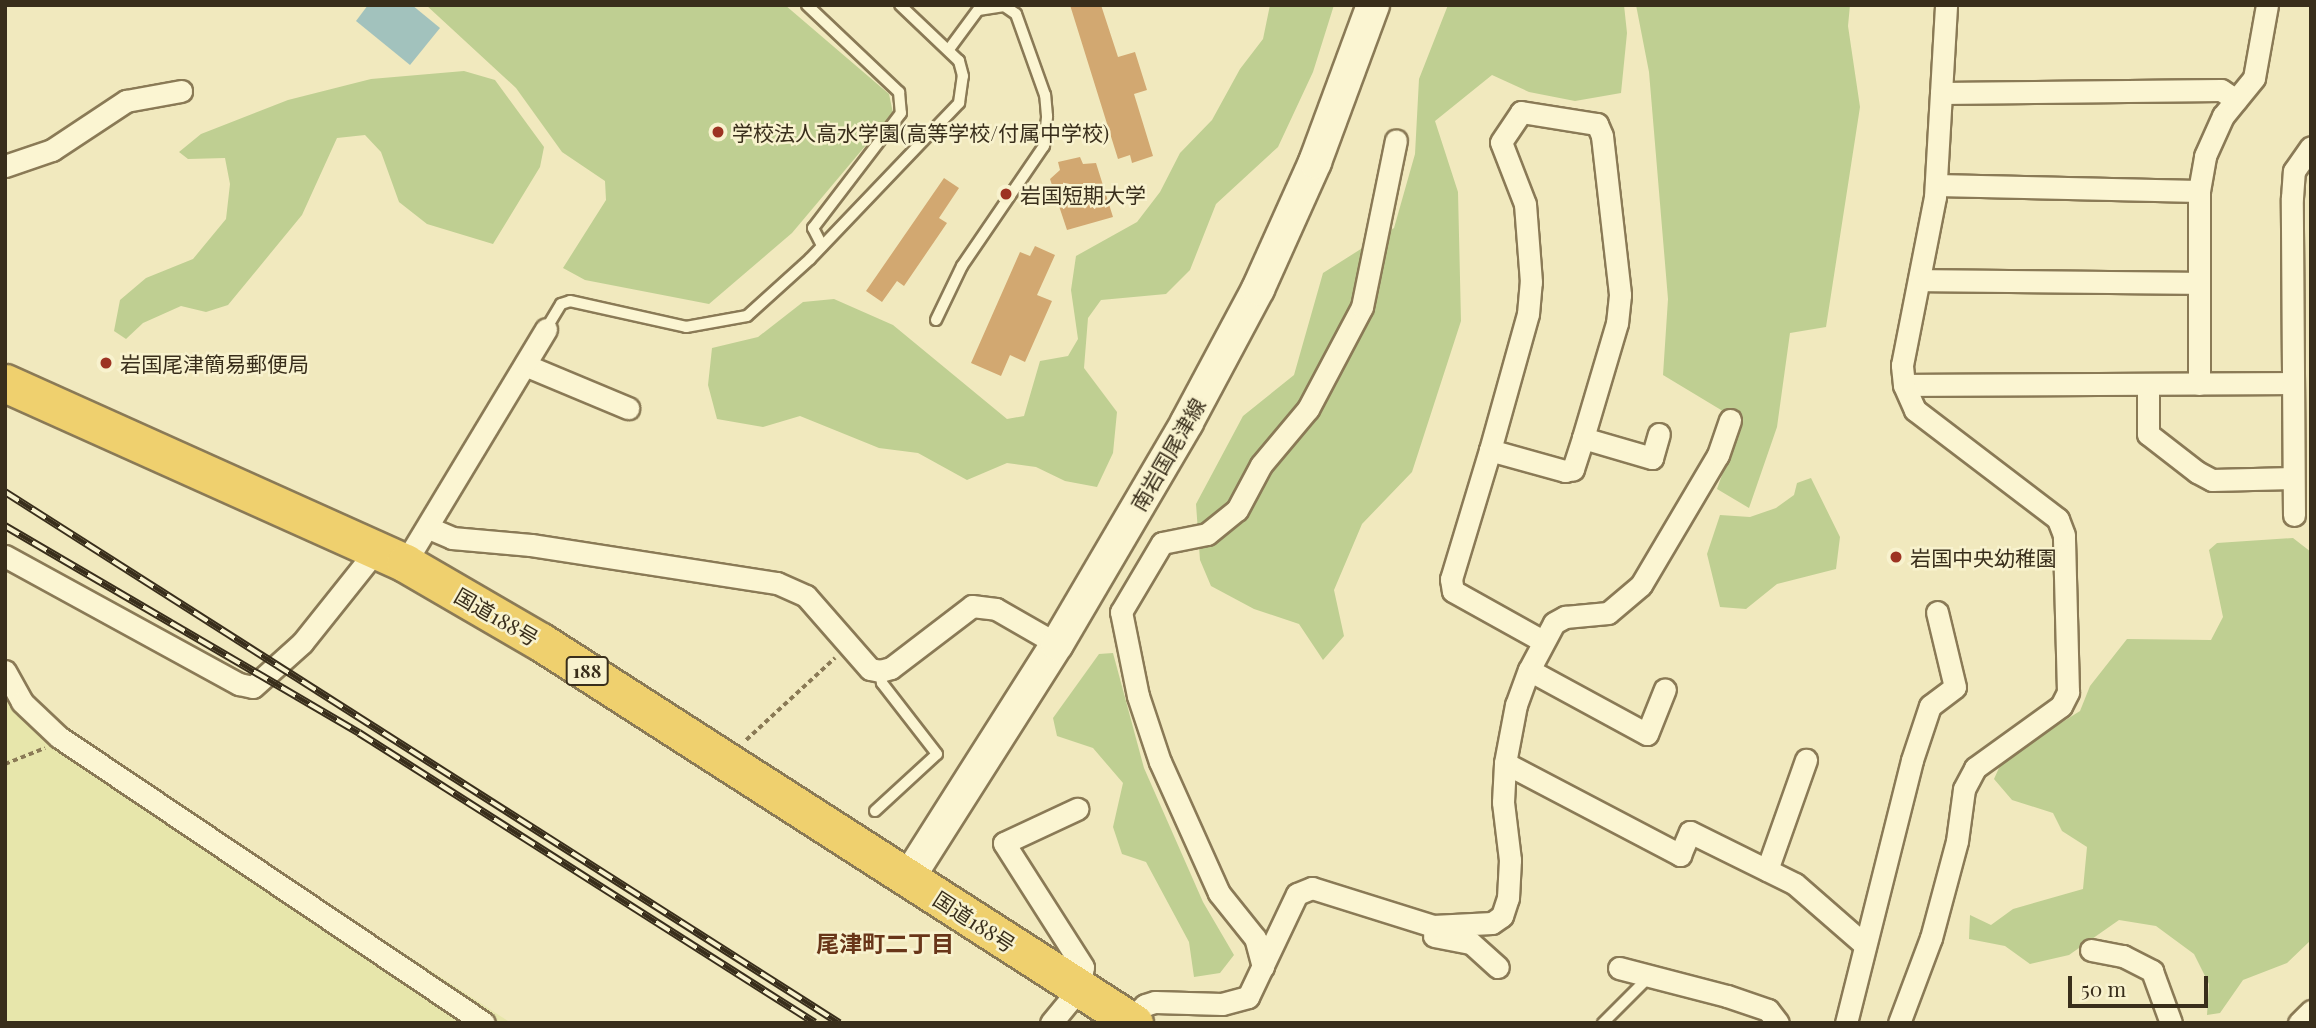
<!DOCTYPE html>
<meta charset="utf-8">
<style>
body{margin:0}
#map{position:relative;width:2316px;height:1028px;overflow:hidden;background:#f1e9be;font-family:"Playfair Display","Noto Sans JP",serif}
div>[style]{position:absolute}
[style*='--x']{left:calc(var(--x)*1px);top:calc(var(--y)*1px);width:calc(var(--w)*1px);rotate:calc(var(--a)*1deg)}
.farmland>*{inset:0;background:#e7e6ab}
.green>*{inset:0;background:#bfcf92}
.water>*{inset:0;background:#a2c2bd}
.building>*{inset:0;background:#d2a871}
.path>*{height:3.5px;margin-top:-1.75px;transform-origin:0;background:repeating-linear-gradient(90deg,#8a7a56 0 5px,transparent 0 8.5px)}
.roads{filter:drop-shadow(2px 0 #8a7a56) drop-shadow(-2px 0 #8a7a56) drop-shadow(0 2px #8a7a56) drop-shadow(0 -2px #8a7a56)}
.service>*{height:10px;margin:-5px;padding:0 5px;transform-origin:5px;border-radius:5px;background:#fbf5d2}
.minor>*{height:21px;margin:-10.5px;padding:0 10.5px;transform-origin:10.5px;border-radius:10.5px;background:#fbf5d2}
.secondary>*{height:32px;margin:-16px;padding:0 16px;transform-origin:16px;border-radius:16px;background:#fbf5d2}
.trunk>*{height:37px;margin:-18.5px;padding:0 18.5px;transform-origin:18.5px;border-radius:18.5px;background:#efd06e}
.rail>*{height:8px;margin-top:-4px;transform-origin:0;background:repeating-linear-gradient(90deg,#f8f2ce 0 16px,#392e1b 0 32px);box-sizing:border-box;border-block:2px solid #392e1b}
.dots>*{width:19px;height:19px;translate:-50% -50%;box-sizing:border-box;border:4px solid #f8f2ce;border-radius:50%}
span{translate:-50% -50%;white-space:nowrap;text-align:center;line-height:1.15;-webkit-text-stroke:5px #f8f2ce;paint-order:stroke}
.shield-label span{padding:2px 5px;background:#f8f2ce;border:2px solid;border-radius:5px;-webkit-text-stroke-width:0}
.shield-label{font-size:19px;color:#392e1b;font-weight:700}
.poi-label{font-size:21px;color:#392e1b}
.left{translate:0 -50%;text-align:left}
.street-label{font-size:21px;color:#392e1b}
.neighbourhood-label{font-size:23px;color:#683518;font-weight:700}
.frame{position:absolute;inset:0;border:7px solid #392e1b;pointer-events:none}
.scale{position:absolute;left:2068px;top:976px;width:140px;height:32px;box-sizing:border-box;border:4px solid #392e1b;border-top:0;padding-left:9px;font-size:21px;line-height:24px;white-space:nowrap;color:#392e1b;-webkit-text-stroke:5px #f8f2ce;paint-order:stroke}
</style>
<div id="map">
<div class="farmland">
<div style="clip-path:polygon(5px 655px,25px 695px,48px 721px,511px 1023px,5px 1023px)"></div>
</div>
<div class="green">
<div style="clip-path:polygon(426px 5px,785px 5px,889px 94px,893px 113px,792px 233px,709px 304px,585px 280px,563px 268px,606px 200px,605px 181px,562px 152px,516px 88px)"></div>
<div style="clip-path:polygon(1270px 5px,1334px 5px,1313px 72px,1278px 147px,1216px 204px,1190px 270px,1166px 294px,1101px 300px,1088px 318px,1084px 368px,1117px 412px,1113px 453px,1097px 487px,1065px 481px,1036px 467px,1007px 463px,967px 480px,918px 453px,879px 448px,800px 416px,763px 427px,717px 419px,708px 385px,712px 348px,758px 337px,803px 302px,834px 299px,893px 325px,1007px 419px,1024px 416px,1040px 361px,1068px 356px,1078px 339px,1071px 290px,1076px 256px,1137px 222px,1160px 192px,1180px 153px,1212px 120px,1240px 69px,1263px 39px)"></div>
<div style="clip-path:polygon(1448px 5px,1624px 5px,1627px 33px,1621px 93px,1575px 101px,1529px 92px,1492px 75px,1435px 121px,1458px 192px,1461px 321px,1412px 472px,1362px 524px,1334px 590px,1344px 636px,1323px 660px,1299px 624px,1254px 609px,1211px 586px,1200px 560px,1196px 504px,1243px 416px,1294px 375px,1323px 273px,1394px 228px,1415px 154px,1419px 79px)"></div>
<div style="clip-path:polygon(1636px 5px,1850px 5px,1848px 26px,1860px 107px,1826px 327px,1790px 333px,1777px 427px,1749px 508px,1717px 489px,1741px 422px,1663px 375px,1668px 299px,1649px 72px)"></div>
<div style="clip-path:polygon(464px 71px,495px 80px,544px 147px,540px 167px,493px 244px,427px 224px,399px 202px,381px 152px,365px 135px,337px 138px,302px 215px,228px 305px,206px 312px,181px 306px,143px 323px,126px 339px,114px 331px,120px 300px,146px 278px,193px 259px,226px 219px,230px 184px,225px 158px,188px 159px,179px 152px,201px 134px,288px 100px,371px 79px)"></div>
<div style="clip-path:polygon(1811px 478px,1840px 537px,1836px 569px,1777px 584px,1746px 609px,1720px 607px,1707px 554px,1720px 515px,1750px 517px,1776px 508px,1794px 495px,1797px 483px)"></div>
<div style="clip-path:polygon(2293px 538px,2311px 552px,2311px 940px,2287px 963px,2243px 980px,2220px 1013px,2207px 1015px,2209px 984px,2194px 954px,2156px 926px,2119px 920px,2069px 955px,2030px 964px,2005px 946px,1969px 939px,1970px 915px,1991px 925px,2013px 909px,2083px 889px,2087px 847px,2062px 831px,2053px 813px,2012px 800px,1994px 779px,2003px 759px,2080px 711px,2090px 686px,2127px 639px,2211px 640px,2223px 617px,2209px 550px,2217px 543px)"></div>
<div style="clip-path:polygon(1113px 653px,1144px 768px,1203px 902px,1234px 955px,1220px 973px,1194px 977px,1189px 942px,1146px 862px,1122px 854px,1113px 827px,1123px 783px,1093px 748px,1057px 736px,1053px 718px,1099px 654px)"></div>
</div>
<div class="water">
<div style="clip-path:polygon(368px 5px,412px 5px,440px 28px,410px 65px,356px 21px)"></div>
</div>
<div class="building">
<div style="clip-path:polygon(1070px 5px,1101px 5px,1118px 57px,1135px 52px,1147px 90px,1134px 94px,1153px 156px,1132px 163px,1130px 155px,1118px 159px)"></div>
<div style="clip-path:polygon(1080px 157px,1083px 164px,1096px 163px,1113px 217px,1067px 230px,1050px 179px,1060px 170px,1058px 162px)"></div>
<div style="clip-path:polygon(944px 178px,959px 188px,939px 218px,947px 223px,904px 286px,897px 281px,882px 302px,866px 291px)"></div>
<div style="clip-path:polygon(1035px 246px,1055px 255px,1037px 295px,1052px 301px,1025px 362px,1010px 355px,1001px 376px,971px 363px,1020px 252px,1030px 256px)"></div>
</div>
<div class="path">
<div style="--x:746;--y:740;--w:121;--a:-42.7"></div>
<div style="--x:5;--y:764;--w:43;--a:-21.8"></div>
</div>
<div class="roads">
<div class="service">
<div style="--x:807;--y:5;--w:127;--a:43.4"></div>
<div style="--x:899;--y:92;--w:21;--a:85"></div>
<div style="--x:901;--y:113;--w:145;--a:127.4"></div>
<div style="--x:813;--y:228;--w:20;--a:63"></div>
<div style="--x:936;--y:320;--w:60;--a:-64.3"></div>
<div style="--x:962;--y:266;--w:145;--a:-55.7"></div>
<div style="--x:1044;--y:146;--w:30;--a:-84"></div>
<div style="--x:1047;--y:116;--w:21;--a:-95"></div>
<div style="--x:1045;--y:95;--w:86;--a:-109.7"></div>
<div style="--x:1016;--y:14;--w:14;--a:-146"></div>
<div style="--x:1004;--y:6;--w:26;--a:171"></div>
<div style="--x:978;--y:10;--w:47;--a:126.4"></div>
<div style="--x:546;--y:329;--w:29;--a:-59"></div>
<div style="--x:561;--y:304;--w:9;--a:-18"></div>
<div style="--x:570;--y:301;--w:119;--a:12.6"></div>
<div style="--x:686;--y:327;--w:62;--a:-10.2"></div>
<div style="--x:747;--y:316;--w:85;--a:-42.1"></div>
<div style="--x:810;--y:259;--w:216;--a:-46.3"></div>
<div style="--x:959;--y:103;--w:27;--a:-82"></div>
<div style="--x:963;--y:76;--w:16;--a:-105"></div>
<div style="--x:959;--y:61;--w:81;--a:-136.5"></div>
<div style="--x:875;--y:811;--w:84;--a:-42.6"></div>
<div style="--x:937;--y:754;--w:90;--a:-127.8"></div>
<div style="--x:882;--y:683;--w:12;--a:-99"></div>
<div style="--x:1603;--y:1023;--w:66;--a:-45"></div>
</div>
<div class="minor">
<div style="--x:1941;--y:93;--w:280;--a:-0.6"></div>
<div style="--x:2221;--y:90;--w:18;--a:34"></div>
<div style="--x:1521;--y:112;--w:77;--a:9"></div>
<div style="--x:1597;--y:124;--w:13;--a:67"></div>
<div style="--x:1602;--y:136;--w:160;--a:83.5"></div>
<div style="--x:1620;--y:295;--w:28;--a:96"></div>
<div style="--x:1617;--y:323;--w:120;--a:106.5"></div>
<div style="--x:1583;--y:438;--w:33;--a:108"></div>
<div style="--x:1573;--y:469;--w:8;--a:166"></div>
<div style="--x:1565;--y:471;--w:78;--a:-164.4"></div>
<div style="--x:1490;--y:450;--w:141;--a:-74.4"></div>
<div style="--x:1528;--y:314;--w:32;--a:-85"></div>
<div style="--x:1531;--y:282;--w:78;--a:-94.4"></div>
<div style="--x:1525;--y:204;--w:66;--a:-111.2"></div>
<div style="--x:1501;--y:142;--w:36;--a:-56"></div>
<div style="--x:5;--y:166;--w:50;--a:-18.8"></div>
<div style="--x:52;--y:150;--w:89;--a:-33.5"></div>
<div style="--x:126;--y:101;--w:56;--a:-10.3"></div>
<div style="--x:1936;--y:185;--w:263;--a:1.3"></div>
<div style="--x:1919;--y:280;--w:280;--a:0.6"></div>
<div style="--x:525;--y:365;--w:112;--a:22.7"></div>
<div style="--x:2148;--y:384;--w:50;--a:90"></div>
<div style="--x:2148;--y:434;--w:62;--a:37.8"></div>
<div style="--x:2197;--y:472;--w:17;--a:28"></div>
<div style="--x:2212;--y:480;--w:81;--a:-1.4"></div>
<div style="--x:2199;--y:384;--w:193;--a:-90"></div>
<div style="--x:2199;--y:191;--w:36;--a:-80"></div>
<div style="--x:2205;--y:156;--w:44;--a:-65.8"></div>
<div style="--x:2223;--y:116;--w:49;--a:-50.8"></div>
<div style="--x:2254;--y:78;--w:74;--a:-79.9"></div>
<div style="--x:1904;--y:385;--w:388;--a:-0.3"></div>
<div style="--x:1583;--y:438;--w:72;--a:16.2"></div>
<div style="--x:1652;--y:458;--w:25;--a:-74"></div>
<div style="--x:1490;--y:450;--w:135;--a:106.8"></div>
<div style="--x:1451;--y:579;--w:12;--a:81"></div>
<div style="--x:1453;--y:591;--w:103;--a:29.1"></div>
<div style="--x:2294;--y:515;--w:317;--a:-90.4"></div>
<div style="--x:2292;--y:198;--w:27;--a:-86"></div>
<div style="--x:2294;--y:171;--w:29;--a:-55"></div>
<div style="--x:429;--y:528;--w:25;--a:23"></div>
<div style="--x:452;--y:538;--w:79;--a:5.1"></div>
<div style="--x:531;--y:545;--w:249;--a:8.8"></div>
<div style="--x:777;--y:583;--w:32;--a:24"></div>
<div style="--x:806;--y:596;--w:97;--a:48.8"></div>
<div style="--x:870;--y:669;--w:10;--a:11"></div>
<div style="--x:880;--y:671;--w:11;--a:-15"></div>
<div style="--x:891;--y:668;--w:102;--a:-37.4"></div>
<div style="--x:972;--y:606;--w:24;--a:7"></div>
<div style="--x:996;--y:609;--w:70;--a:29.8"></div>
<div style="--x:5;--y:556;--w:267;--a:28.7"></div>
<div style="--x:239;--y:684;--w:14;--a:12"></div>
<div style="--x:253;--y:687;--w:66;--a:-41.9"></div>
<div style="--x:302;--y:643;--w:120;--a:-51.4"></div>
<div style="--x:405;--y:563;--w:273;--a:-58.9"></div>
<div style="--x:1529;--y:670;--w:134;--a:28.5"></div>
<div style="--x:1647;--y:734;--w:48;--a:-68.2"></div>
<div style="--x:5;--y:671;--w:35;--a:61"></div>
<div style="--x:22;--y:702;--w:51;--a:43.4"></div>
<div style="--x:59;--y:737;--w:512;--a:33.94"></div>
<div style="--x:1505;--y:763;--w:198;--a:27.7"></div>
<div style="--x:1680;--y:855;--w:25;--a:-67"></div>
<div style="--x:1690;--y:832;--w:117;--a:26.3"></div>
<div style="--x:1795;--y:884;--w:93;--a:41.1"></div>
<div style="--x:1767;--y:870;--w:117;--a:-70.5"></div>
<div style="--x:1434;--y:936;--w:38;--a:11"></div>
<div style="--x:1471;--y:943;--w:36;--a:42"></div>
<div style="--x:2091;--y:950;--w:33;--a:11"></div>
<div style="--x:2123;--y:956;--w:33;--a:27"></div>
<div style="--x:2152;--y:971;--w:55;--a:69.9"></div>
<div style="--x:1263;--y:967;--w:30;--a:-105"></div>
<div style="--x:1255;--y:938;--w:58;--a:-128.7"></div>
<div style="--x:1219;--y:893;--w:144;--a:-114.2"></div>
<div style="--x:1160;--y:762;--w:70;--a:-108.4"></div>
<div style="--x:1138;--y:696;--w:86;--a:-101.4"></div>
<div style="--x:1121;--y:612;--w:80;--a:-59.3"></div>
<div style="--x:1162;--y:543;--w:46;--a:-11.3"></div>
<div style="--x:1207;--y:534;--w:38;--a:-39"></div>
<div style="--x:1237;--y:510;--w:51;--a:-61.9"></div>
<div style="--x:1261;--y:465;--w:73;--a:-50"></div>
<div style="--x:1308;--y:409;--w:115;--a:-62.1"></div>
<div style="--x:1362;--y:307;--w:170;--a:-78.5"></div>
<div style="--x:1619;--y:968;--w:112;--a:14.5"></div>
<div style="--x:1727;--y:996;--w:43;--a:18.9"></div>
<div style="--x:1768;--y:1010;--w:16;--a:52"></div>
<div style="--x:1130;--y:1020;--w:21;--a:-45"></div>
<div style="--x:1145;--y:1005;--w:10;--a:-17"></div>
<div style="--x:1155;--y:1002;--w:67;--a:1.7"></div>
<div style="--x:1222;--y:1004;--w:27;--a:-15"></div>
<div style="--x:1248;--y:997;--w:114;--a:-64.6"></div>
<div style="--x:1297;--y:894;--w:16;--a:-22"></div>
<div style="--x:1312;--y:888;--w:127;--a:17.4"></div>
<div style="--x:1433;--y:926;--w:59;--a:-2.9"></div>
<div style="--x:1492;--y:923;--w:12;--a:-35"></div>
<div style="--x:1502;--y:916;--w:19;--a:-72"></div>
<div style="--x:1508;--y:898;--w:38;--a:-87"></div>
<div style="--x:1510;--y:860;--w:58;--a:-96.9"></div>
<div style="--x:1503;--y:802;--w:39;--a:-87"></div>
<div style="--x:1505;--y:763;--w:59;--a:-79.3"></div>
<div style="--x:1516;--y:705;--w:37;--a:-70"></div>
<div style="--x:1529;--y:670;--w:53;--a:-62"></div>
<div style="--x:1554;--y:623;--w:13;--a:-29"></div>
<div style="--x:1565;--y:617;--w:43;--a:-5.3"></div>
<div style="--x:1608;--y:613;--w:43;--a:-40.3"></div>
<div style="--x:1641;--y:585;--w:151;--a:-59.4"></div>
<div style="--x:1718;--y:455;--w:37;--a:-71"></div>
<div style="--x:1051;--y:1023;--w:44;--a:-50.5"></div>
<div style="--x:1079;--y:989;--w:22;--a:-80"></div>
<div style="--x:1083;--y:967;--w:147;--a:-122.5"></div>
<div style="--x:1004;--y:843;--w:81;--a:-25"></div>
<div style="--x:1846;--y:1023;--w:271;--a:-75.9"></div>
<div style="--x:1912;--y:760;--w:57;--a:-71.6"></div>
<div style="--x:1930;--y:706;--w:31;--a:-37"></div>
<div style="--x:1955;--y:687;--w:77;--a:-103.5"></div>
<div style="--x:1899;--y:1023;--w:91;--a:-69.4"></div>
<div style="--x:1931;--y:938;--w:100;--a:-75"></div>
<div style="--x:1957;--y:841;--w:52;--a:-82.3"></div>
<div style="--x:1964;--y:789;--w:24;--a:-62"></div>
<div style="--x:1975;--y:768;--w:106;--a:-35.8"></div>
<div style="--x:2061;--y:706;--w:16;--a:-63"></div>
<div style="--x:2068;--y:692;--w:157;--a:-91.5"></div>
<div style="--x:2064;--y:535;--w:17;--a:-111"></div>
<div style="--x:2058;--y:519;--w:180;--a:-142.7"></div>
<div style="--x:1915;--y:410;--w:27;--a:-114"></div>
<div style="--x:1904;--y:385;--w:20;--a:-96"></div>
<div style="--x:1902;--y:365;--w:171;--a:-78.9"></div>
<div style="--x:1935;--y:197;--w:192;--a:-86.7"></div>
<div style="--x:2299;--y:1023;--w:17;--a:-45"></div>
</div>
<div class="secondary">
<div style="--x:909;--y:877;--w:276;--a:-57.6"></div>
<div style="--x:1057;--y:644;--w:257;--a:-59.6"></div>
<div style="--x:1187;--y:422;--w:151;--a:-61.9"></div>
<div style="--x:1258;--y:289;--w:139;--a:-65.8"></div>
<div style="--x:1315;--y:162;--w:167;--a:-69.7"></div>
</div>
<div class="trunk">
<div style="--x:5;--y:383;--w:439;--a:24.2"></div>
<div style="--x:405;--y:563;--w:157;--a:30.2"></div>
<div style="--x:541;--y:642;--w:705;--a:32.72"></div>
</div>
</div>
<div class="rail">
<div style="--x:5;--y:492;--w:989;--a:32.48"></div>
<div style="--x:5;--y:526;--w:410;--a:30.3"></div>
<div style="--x:359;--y:733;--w:540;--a:32.45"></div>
</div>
<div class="dots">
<div style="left:718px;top:132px;background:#9d3322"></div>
<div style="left:1006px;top:194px;background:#9d3322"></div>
<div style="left:106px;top:363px;background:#9d3322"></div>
<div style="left:1896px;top:557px;background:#9d3322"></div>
</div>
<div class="shield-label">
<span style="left:587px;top:671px">188</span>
</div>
<div class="poi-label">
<span class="left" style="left:732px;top:132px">学校法人高水学園(高等学校/付属中学校)</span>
<span class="left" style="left:1020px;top:194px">岩国短期大学</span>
<span class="left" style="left:120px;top:363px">岩国尾津簡易郵便局</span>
<span class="left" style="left:1910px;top:557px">岩国中央幼稚園</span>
</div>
<div class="street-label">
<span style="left:1167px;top:454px;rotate:-60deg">南岩国尾津線</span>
<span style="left:497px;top:616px;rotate:30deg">国道188号</span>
<span style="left:975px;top:921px;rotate:33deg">国道188号</span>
</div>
<div class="neighbourhood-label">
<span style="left:885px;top:943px">尾津町二丁目</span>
</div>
<div class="frame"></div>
<div class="scale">50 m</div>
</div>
